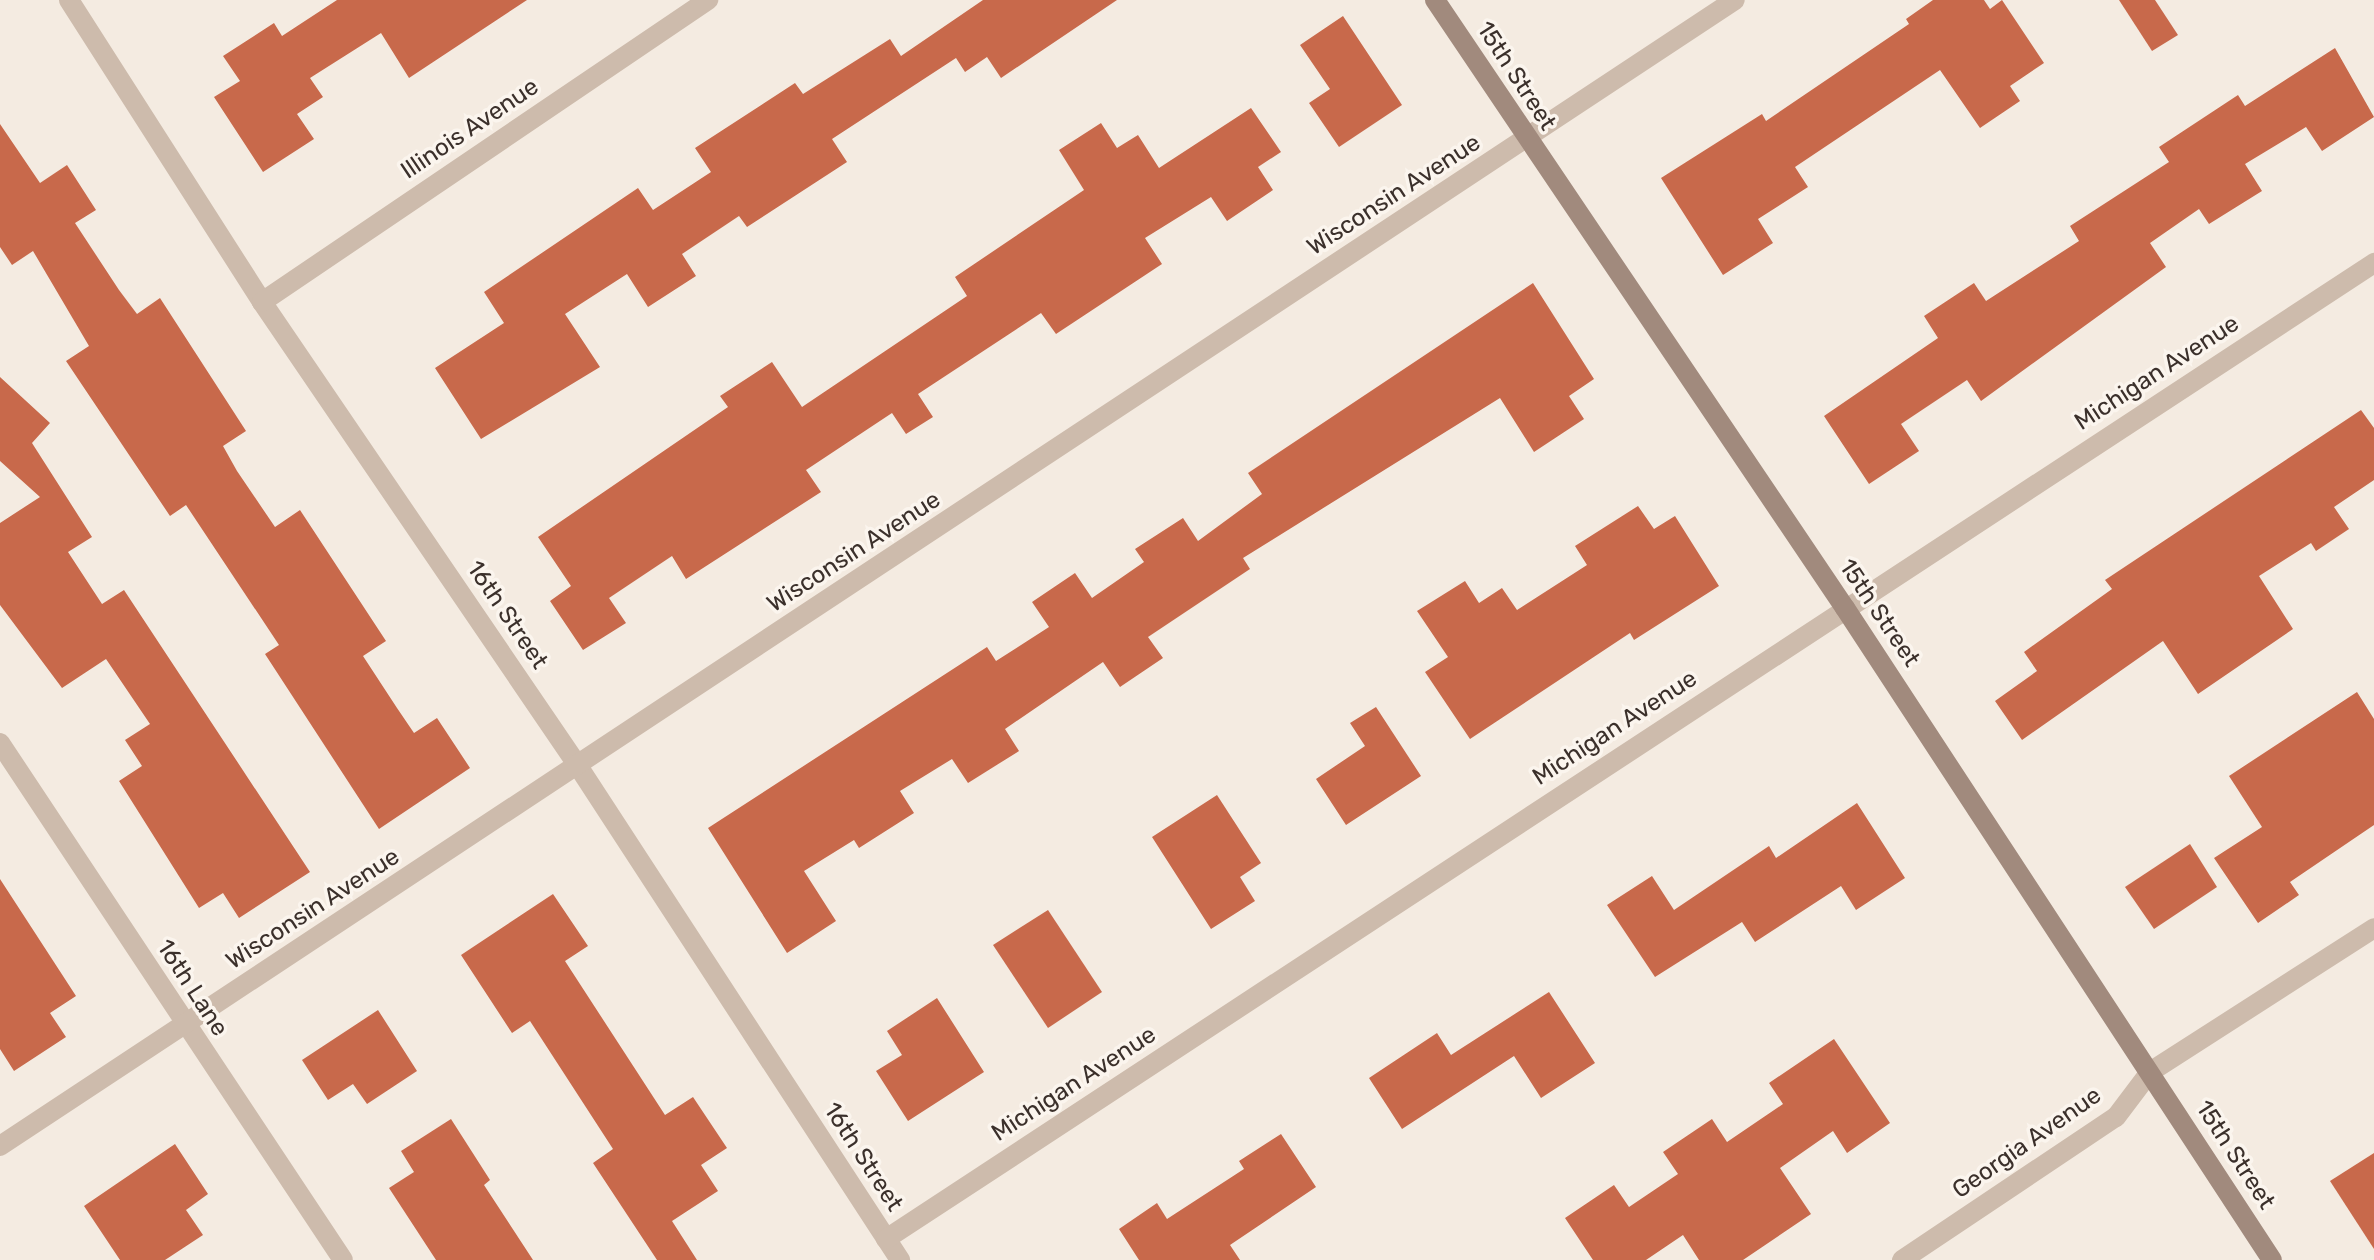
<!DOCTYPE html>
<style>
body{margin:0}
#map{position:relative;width:2374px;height:1260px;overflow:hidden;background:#f4ebe1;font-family:Rubik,sans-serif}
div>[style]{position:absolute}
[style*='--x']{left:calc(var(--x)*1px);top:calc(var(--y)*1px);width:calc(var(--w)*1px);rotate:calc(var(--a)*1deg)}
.building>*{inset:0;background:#c8694b}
.street>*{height:20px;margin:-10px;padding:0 10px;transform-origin:10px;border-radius:10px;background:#cdbbac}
.secondary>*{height:20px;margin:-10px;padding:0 10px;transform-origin:10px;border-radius:10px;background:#a18a7d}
span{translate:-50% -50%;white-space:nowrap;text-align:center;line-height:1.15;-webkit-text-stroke:7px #fbf5ee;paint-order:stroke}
.street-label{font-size:24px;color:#3b302b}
</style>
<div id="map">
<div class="building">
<div style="clip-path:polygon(337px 0,527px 0,409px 78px,381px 33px,310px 78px,323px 97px,297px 114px,314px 139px,263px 172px,214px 97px,240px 81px,223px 56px,274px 23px,282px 36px)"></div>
<div style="clip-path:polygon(983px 0,1117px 0,1001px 78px,987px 57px,965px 72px,956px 58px,832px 139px,847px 162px,747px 227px,739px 216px,682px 254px,696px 276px,648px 307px,627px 274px,565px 314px,600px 367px,481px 439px,435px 368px,504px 323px,484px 292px,638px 188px,653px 210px,711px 172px,695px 148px,795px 83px,803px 94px,890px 39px,901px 56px)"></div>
<div style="clip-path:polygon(1933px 0,1984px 0,1990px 9px,2002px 0,2044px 63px,2010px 86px,2020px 101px,1980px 128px,1940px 70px,1795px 167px,1808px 187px,1758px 219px,1773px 243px,1723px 275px,1661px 178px,1762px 114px,1766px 121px,1909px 24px,1906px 19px)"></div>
<div style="clip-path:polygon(2119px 0,2155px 0,2178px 35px,2152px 51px)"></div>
<div style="clip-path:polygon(1343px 16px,1402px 105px,1339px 147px,1309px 103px,1330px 89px,1300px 45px)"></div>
<div style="clip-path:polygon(2335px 48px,2374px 117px,2322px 151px,2306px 127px,2245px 164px,2262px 191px,2209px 224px,2199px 209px,2150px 243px,2166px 267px,1981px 401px,1967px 380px,1901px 424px,1919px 451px,1869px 484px,1824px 416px,1938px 338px,1924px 316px,1974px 283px,1986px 301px,2079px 241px,2070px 226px,2169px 162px,2159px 147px,2238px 95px,2245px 106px)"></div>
<div style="clip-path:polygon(1251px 108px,1281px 152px,1258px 167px,1273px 190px,1227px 221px,1211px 197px,1145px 238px,1162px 264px,1056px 334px,1041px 313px,918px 394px,933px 417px,906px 434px,892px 413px,806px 470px,821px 492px,686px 579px,672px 556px,609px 598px,626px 623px,583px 650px,550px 601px,571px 586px,538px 537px,728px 407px,720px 396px,772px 362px,802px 407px,967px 296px,955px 277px,1084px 190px,1059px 150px,1101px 123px,1117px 148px,1138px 135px,1159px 168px)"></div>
<div style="clip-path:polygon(0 124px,40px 183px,67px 165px,96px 210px,75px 223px,119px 290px,137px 314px,160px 298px,246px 431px,223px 446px,237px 471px,275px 527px,300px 510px,386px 641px,363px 656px,397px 708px,414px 733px,437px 718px,470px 768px,379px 829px,265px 654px,279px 645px,186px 505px,170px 516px,66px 361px,89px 346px,33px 251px,12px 265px,0 247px)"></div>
<div style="clip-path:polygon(1533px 283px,1594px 379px,1569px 396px,1584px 419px,1534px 452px,1500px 398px,1243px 558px,1250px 569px,1148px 637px,1163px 658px,1120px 687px,1103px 662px,1005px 729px,1019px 751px,968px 783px,952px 759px,900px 791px,914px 813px,859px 848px,854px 840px,804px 871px,836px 921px,787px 953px,708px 828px,987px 647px,996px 661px,1049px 627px,1032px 602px,1075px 573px,1092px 598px,1144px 562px,1135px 549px,1183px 518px,1198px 541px,1262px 494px,1248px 473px)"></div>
<div style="clip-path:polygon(0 377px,50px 423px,32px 443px,92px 537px,68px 552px,102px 604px,124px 590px,310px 872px,239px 918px,223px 893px,199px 908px,119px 781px,142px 766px,125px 740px,150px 724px,106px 659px,62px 688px,0 605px,0 523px,40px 497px,0 461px)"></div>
<div style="clip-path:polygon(2361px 410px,2374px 428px,2374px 480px,2334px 507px,2349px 529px,2316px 551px,2311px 543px,2259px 576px,2293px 629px,2198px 694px,2163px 641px,2022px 740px,1995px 701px,2037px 671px,2024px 652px,2112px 589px,2105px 580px)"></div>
<div style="clip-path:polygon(1638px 506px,1654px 529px,1675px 516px,1719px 586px,1634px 640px,1630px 633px,1470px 739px,1425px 672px,1448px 657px,1417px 611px,1465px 581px,1479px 603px,1502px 588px,1517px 610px,1587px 565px,1575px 546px)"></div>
<div style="clip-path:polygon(2357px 692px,2374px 719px,2374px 825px,2290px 882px,2299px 895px,2258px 923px,2214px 858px,2262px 827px,2229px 776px)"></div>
<div style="clip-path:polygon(1376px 707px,1421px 776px,1346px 825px,1316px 779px,1365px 746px,1350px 723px)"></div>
<div style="clip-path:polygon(1217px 795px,1261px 863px,1240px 877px,1255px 901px,1211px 929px,1152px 837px)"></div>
<div style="clip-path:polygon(1857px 803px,1905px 878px,1856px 910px,1841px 886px,1755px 942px,1742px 922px,1655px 977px,1607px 905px,1652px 876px,1674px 910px,1769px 846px,1776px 858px)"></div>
<div style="clip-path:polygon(2190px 844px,2217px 887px,2154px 929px,2125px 887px)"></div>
<div style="clip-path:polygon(0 879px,76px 996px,50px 1013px,66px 1037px,14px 1071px,0 1049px)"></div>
<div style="clip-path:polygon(553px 894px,588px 946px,565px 961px,665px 1115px,693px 1097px,727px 1148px,701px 1165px,718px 1191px,672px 1221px,697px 1260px,657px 1260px,593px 1163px,613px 1149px,530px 1021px,512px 1033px,461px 955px)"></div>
<div style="clip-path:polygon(1048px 910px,1102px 992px,1048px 1028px,993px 945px)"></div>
<div style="clip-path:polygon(1549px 992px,1595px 1063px,1541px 1098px,1514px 1056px,1402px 1129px,1369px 1078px,1437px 1033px,1451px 1055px)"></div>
<div style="clip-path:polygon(937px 998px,984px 1072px,908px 1121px,876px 1071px,902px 1055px,887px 1031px)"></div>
<div style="clip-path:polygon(378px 1010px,417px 1071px,367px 1104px,353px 1084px,328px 1100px,302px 1060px)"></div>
<div style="clip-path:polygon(1834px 1039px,1890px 1123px,1847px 1153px,1833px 1131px,1780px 1168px,1811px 1214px,1743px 1260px,1699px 1260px,1683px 1235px,1646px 1260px,1593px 1260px,1565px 1218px,1614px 1185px,1629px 1207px,1678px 1174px,1663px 1152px,1712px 1119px,1727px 1142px,1783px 1104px,1769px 1083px)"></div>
<div style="clip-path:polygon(451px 1119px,490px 1180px,484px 1185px,533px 1260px,436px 1260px,389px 1188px,414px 1172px,401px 1151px)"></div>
<div style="clip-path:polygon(1281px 1134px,1316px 1187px,1230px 1245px,1240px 1260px,1139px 1260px,1119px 1229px,1157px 1203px,1167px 1219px,1244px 1169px,1239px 1161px)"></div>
<div style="clip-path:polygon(175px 1144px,208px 1194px,186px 1210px,203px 1235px,165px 1260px,120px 1260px,84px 1206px)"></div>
<div style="clip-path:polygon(2374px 1153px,2374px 1249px,2330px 1181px)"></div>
</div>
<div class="street">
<div style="--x:69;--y:0;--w:358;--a:57.4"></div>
<div style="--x:262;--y:302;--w:561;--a:55.74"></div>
<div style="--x:578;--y:766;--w:590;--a:56.9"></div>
<div style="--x:262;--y:302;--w:539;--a:-34.1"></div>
<div style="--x:0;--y:743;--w:620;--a:56.44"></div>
<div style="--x:0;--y:1146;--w:2079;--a:-33.45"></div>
<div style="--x:886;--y:1239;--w:1780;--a:-33.26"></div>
<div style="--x:1902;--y:1260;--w:257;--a:-33.8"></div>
<div style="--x:2116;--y:1117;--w:56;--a:-52.9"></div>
<div style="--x:2150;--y:1072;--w:266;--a:-32.7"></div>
</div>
<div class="secondary">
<div style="--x:1435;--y:0;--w:733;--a:56.01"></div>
<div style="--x:1845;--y:608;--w:779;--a:56.78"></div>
</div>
<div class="street-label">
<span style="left:1516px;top:76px;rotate:57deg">15th Street</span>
<span style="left:470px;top:129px;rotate:-34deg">Illinois Avenue</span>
<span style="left:1394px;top:195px;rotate:-33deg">Wisconsin Avenue</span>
<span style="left:2157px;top:373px;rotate:-33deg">Michigan Avenue</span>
<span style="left:854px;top:552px;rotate:-33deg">Wisconsin Avenue</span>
<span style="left:1879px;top:613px;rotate:56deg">15th Street</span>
<span style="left:507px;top:615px;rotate:56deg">16th Street</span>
<span style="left:1615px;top:728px;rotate:-33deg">Michigan Avenue</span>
<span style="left:313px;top:909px;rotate:-33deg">Wisconsin Avenue</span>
<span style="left:192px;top:988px;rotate:57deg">16th Lane</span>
<span style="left:1074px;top:1084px;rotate:-33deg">Michigan Avenue</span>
<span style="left:2027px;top:1143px;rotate:-35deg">Georgia Avenue</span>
<span style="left:2235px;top:1155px;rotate:57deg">15th Street</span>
<span style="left:863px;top:1157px;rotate:57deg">16th Street</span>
</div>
</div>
